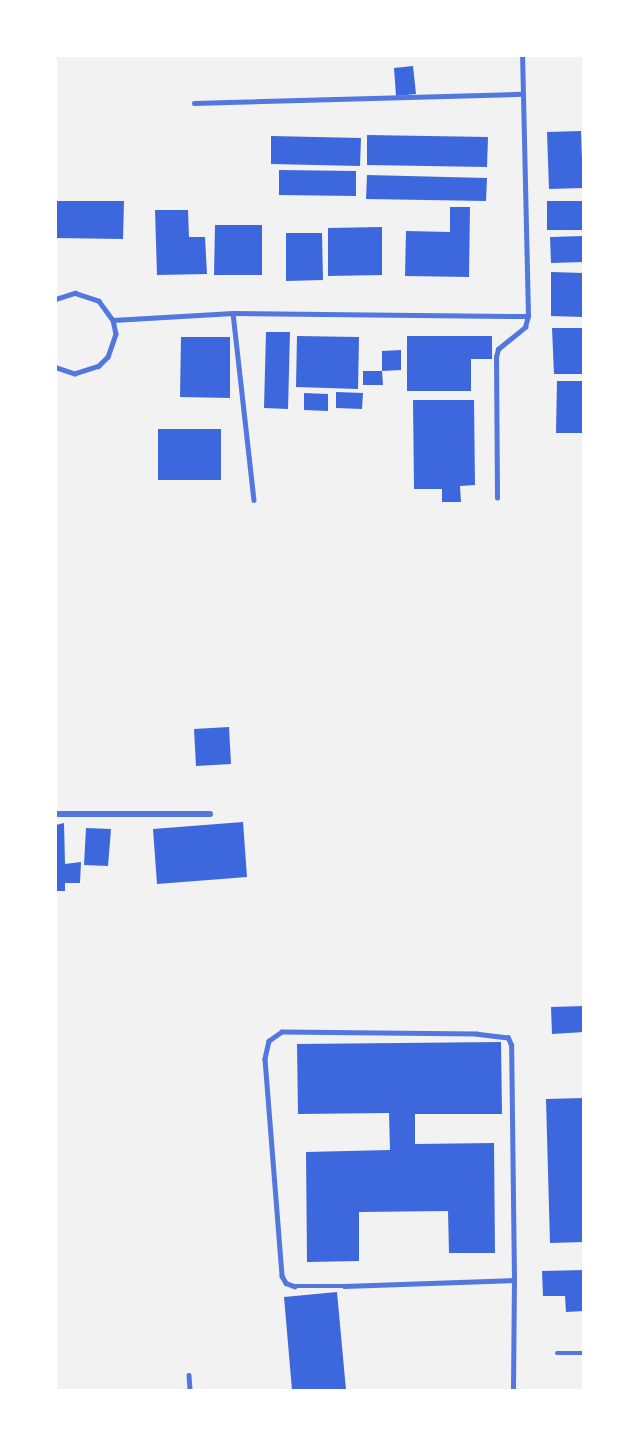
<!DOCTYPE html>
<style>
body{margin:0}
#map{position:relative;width:639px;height:1446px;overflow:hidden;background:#f2f2f2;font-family:Commissioner,sans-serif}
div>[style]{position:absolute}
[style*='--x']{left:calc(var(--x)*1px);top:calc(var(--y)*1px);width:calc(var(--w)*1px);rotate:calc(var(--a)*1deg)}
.building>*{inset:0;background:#3d67dc}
.service>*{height:4.5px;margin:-2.25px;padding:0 2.25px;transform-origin:2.25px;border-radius:2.25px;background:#5277de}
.minor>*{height:6px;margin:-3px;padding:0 3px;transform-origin:3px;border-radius:3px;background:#5277de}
span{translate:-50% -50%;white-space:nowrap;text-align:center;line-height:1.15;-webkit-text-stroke:6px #fff;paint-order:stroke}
.frame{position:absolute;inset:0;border:57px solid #fff;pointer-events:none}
</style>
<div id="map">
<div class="building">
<div style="clip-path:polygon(413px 66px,416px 94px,396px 96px,394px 68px)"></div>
<div style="clip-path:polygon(581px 131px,583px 188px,549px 189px,547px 132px)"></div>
<div style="clip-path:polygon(367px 135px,488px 137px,487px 167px,367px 165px)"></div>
<div style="clip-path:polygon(271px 136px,361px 138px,360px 166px,271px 164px)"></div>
<div style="clip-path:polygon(279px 170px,356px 171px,356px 196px,279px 195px)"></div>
<div style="clip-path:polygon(367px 175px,487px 178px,486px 201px,366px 199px)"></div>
<div style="clip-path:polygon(56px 201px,124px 201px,123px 239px,56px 238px)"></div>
<div style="clip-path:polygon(547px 201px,584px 201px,584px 230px,547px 230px)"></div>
<div style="clip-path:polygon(450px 207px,470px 207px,469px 277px,405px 276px,406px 231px,450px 232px)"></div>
<div style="clip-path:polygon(155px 210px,188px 210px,189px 237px,205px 237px,207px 274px,157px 275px)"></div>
<div style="clip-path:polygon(215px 225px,262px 225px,262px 275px,214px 275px)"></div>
<div style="clip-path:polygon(382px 227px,382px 275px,328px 276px,328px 228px)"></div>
<div style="clip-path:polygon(286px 233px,322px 233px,323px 280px,286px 281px)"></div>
<div style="clip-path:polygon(584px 236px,584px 262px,551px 263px,550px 237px)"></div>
<div style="clip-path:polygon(551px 272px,584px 273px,584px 317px,551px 316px)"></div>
<div style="clip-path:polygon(552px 328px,584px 328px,584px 374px,554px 374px)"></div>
<div style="clip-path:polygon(266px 332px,290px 332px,288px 409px,264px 408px)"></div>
<div style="clip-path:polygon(297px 336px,359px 337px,358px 389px,296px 387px)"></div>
<div style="clip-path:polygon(407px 336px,492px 336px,492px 359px,471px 359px,471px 391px,407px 391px)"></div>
<div style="clip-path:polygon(181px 337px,230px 337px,230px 398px,180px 397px)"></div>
<div style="clip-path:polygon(401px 350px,401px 370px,382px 371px,382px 351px)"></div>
<div style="clip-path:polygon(363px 371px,382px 371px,383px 385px,363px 385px)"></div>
<div style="clip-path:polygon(557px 381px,584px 381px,584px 433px,556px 433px)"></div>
<div style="clip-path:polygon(336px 392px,363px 393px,362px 409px,336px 408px)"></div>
<div style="clip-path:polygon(304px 393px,328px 394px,328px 411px,304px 410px)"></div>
<div style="clip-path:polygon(413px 400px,474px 400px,475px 485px,460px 486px,461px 502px,442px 502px,442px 489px,414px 489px)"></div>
<div style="clip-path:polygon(158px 429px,221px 429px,221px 480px,158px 480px)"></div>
<div style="clip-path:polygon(229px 727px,231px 764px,196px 766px,194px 729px)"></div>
<div style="clip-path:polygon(243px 822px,247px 877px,157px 884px,153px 829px)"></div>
<div style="clip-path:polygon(64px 823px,65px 864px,81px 862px,80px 883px,65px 883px,65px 891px,56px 891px,56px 825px)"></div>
<div style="clip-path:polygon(86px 828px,111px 829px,108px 866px,84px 865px)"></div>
<div style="clip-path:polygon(584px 1006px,584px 1032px,552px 1034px,551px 1007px)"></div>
<div style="clip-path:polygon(501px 1042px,502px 1114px,415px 1114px,415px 1144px,494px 1143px,495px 1253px,449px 1253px,448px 1211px,359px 1212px,359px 1261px,307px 1262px,306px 1152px,390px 1150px,389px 1113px,298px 1114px,297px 1044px)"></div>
<div style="clip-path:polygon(584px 1098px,584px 1242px,550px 1243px,546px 1099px)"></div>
<div style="clip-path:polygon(584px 1270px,584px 1311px,566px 1312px,565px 1296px,543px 1296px,542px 1271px)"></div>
<div style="clip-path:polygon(337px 1292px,346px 1390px,292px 1390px,284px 1297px)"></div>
</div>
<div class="service">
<div style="--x:194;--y:103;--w:328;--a:-1.6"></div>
<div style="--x:56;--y:299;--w:20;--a:-18"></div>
<div style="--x:75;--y:293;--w:25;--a:18"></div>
<div style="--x:99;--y:301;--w:24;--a:54"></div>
<div style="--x:113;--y:320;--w:14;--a:78"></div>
<div style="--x:116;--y:334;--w:24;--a:109"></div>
<div style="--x:108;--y:357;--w:13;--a:135"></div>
<div style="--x:99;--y:366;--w:25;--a:162"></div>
<div style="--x:75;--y:374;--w:20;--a:-162"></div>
<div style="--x:233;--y:313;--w:188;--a:83.6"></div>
<div style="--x:113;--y:320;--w:120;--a:-3.3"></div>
<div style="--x:233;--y:313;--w:295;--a:0.6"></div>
<div style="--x:497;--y:498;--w:141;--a:-90.4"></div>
<div style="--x:496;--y:357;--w:8;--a:-76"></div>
<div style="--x:498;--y:349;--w:35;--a:-39"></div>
<div style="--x:525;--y:327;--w:11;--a:-75"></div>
<div style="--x:528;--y:316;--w:260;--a:-91.3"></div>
<div style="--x:557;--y:1353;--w:27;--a:0"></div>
<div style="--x:189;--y:1375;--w:15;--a:86"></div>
<div style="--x:513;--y:1390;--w:110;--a:-89.5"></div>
<div style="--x:514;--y:1280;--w:235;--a:-90.7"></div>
<div style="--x:511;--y:1045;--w:8;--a:-113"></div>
<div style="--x:508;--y:1038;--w:31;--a:-173"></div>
<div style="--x:477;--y:1034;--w:195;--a:-179.4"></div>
<div style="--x:282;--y:1032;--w:16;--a:145"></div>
<div style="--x:269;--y:1041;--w:18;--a:103"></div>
<div style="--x:265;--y:1059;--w:218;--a:85.5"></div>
<div style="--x:282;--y:1276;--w:8;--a:60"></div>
<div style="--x:286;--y:1283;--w:9;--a:21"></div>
<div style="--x:294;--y:1286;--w:50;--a:0"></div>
<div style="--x:344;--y:1286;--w:170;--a:-2"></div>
</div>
<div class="minor">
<div style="--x:56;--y:814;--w:154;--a:0"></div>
</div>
<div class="frame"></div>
</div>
